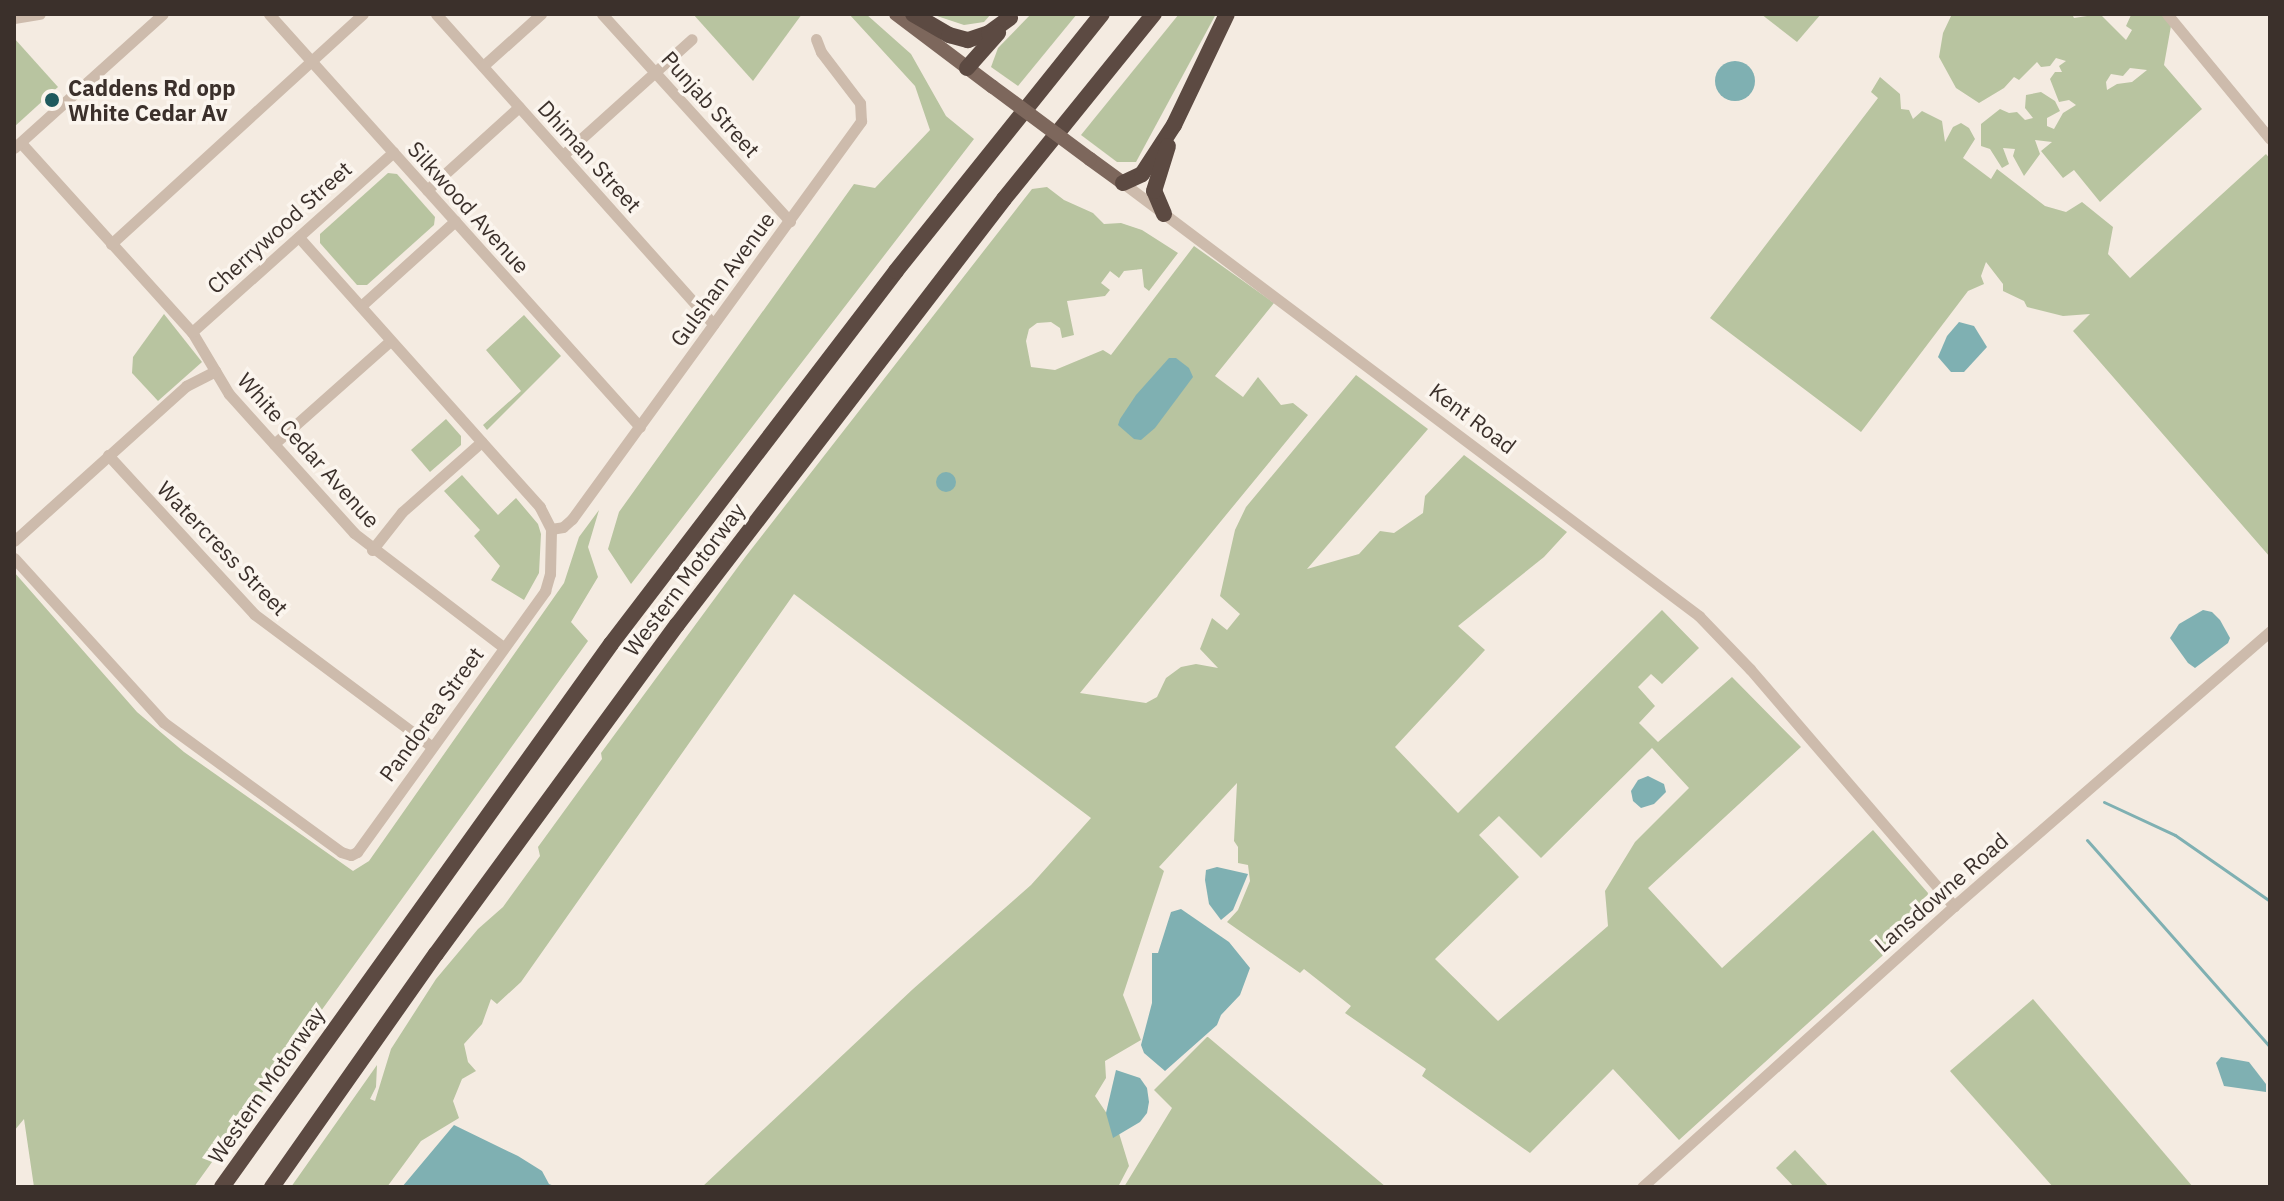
<!DOCTYPE html>
<style>
body{margin:0}
#map{position:relative;width:2284px;height:1201px;overflow:hidden;background:#f4ebe1;font-family:"IBM Plex Sans",sans-serif}
div>[style]{position:absolute}
[style*='--x']{left:calc(var(--x)*1px);top:calc(var(--y)*1px);width:calc(var(--w)*1px);rotate:calc(var(--a)*1deg)}
.green>*{inset:0;background:#b8c4a0}
.water>*{inset:0;background:#7fb0b2}
.round{border-radius:50%}
.stream>*{height:3px;margin:-1.5px;padding:0 1.5px;transform-origin:1.5px;border-radius:1.5px;background:#7fb0b2}
.minor>*{height:11px;margin:-5.5px;padding:0 5.5px;transform-origin:5.5px;border-radius:5.5px;background:#cdbbac}
.major>*{height:14px;margin:-7px;padding:0 7px;transform-origin:7px;border-radius:7px;background:#7d675c}
.highway>*{height:16px;margin:-8px;padding:0 8px;transform-origin:8px;border-radius:8px;background:#5c4a42}
.major-bridge>*{height:14px;margin:-7px;padding:0 7px;transform-origin:7px;border-radius:7px;background:#7d675c}
.dots>*{width:22px;height:22px;translate:-50% -50%;box-sizing:border-box;border:4px solid #fbf5ee;border-radius:50%}
span{translate:-50% -50%;white-space:nowrap;text-align:center;line-height:1.15;-webkit-text-stroke:7px #fbf5ee;paint-order:stroke}
.poi-label{font-size:22px;color:#3b302b;font-weight:700}
.left{translate:0 -50%;text-align:left}
.street-label{font-size:22px;color:#3b302b}
.frame{position:absolute;inset:0;border:16px solid #3b302b;pointer-events:none}
</style>
<div id="map">
<div class="green">
<div style="clip-path:polygon(693px 14px,802px 14px,753px 81px)"></div>
<div style="clip-path:polygon(849px 14px,866px 14px,911px 54px,946px 116px,974px 139px,631px 584px,608px 549px,619px 512px,854px 184px,875px 188px,930px 130px,915px 86px)"></div>
<div style="clip-path:polygon(931px 14px,991px 14px,984px 22px,964px 25px)"></div>
<div style="clip-path:polygon(1031px 14px,1077px 14px,1018px 86px,991px 67px,998px 48px)"></div>
<div style="clip-path:polygon(1179px 14px,1216px 14px,1136px 162px,1117px 162px,1081px 135px)"></div>
<div style="clip-path:polygon(1761px 14px,1821px 14px,1797px 42px)"></div>
<div style="clip-path:polygon(evenodd,1952px 14px,2072px 14px,2074px 18px,2100px 14px,2126px 40px,2132px 30px,2126px 26px,2131px 15px,2115px 14px,2161px 14px,2171px 26px,2164px 65px,2202px 109px,2100px 202px,2074px 170px,2063px 178px,2041px 151px,2052px 142px,2035px 140px,2040px 154px,2024px 176px,2013px 156px,2015px 149px,2003px 148px,2009px 164px,2002px 168px,1990px 149px,1981px 146px,1981px 124px,2000px 109px,2009px 113px,2017px 112px,2025px 120px,2033px 118px,2025px 108px,2026px 95px,2041px 92px,2055px 101px,2060px 111px,2047px 118px,2047px 126px,2054px 129px,2063px 113px,2076px 105px,2069px 100px,2059px 102px,2050px 79px,2055px 72px,2062px 72px,2059px 66px,2066px 61px,2056px 58px,2050px 66px,2041px 67px,2037px 62px,2019px 80px,2014px 77px,2004px 88px,1979px 103px,1956px 88px,1939px 57px,1943px 33px,1952px 14px,2130px 68px,2147px 70px,2132px 82px,2117px 84px,2107px 90px,2106px 82px,2111px 74px,2123px 76px,2130px 68px)"></div>
<div style="clip-path:polygon(14px 38px,58px 87px,14px 127px)"></div>
<div style="clip-path:polygon(1880px 77px,1900px 94px,1901px 109px,1909px 110px,1913px 119px,1922px 111px,1942px 121px,1945px 142px,1953px 127px,1961px 123px,1969px 128px,1975px 139px,1963px 158px,1991px 179px,1997px 169px,2045px 206px,2066px 212px,2082px 202px,2113px 227px,2108px 254px,2130px 278px,2266px 154px,2270px 159px,2270px 557px,2073px 331px,2090px 314px,2063px 316px,2027px 307px,2024px 301px,2003px 291px,2003px 284px,1986px 262px,1981px 276px,1984px 284px,1968px 291px,1861px 432px,1710px 318px,1878px 98px,1871px 92px)"></div>
<div style="clip-path:polygon(388px 173px,397px 174px,435px 217px,434px 225px,367px 285px,357px 285px,320px 243px,320px 234px)"></div>
<div style="clip-path:polygon(evenodd,1047px 187px,1064px 200px,1093px 213px,1104px 224px,1121px 223px,1142px 230px,1178px 253px,1149px 291px,1144px 287px,1142px 269px,1124px 271px,1119px 278px,1110px 271px,1101px 283px,1110px 290px,1105px 296px,1067px 301px,1074px 335px,1062px 338px,1060px 328px,1051px 322px,1037px 323px,1029px 329px,1026px 341px,1031px 367px,1055px 370px,1103px 350px,1111px 355px,1194px 246px,1274px 303px,1215px 376px,1243px 397px,1258px 377px,1281px 405px,1293px 403px,1308px 415px,1080px 693px,1146px 703px,1157px 697px,1166px 678px,1181px 667px,1196px 664px,1218px 668px,1200px 649px,1212px 618px,1227px 630px,1240px 614px,1220px 596px,1235px 530px,1246px 507px,1356px 375px,1428px 429px,1307px 569px,1359px 554px,1380px 531px,1394px 533px,1423px 513px,1425px 496px,1464px 455px,1567px 532px,1544px 557px,1458px 626px,1485px 650px,1395px 747px,1458px 813px,1662px 610px,1699px 648px,1662px 684px,1651px 674px,1638px 687px,1655px 706px,1639px 723px,1658px 742px,1732px 677px,1801px 747px,1648px 888px,1722px 968px,1873px 830px,1928px 893px,1923px 919px,1679px 1140px,1613px 1069px,1530px 1153px,1422px 1076px,1426px 1069px,1345px 1013px,1351px 1006px,1304px 969px,1300px 973px,1227px 922px,1238px 910px,1250px 881px,1248px 865px,1238px 863px,1238px 847px,1234px 841px,1237px 783px,1159px 867px,1164px 871px,1123px 995px,1141px 1040px,1105px 1061px,1106px 1078px,1095px 1096px,1118px 1130px,1129px 1166px,1118px 1187px,702px 1187px,913px 989px,1031px 885px,1091px 818px,794px 594px,521px 982px,497px 1004px,491px 999px,482px 1024px,464px 1044px,468px 1062px,476px 1071px,462px 1079px,453px 1101px,459px 1118px,421px 1141px,387px 1187px,291px 1187px,377px 1065px,376px 1087px,370px 1099px,375px 1101px,391px 1049px,436px 979px,478px 929px,503px 907px,540px 856px,538px 847px,602px 759px,601px 753px,746px 556px,1032px 189px,1047px 187px,1652px 748px,1689px 788px,1635px 842px,1605px 891px,1608px 926px,1498px 1021px,1435px 959px,1519px 877px,1479px 835px,1499px 816px,1541px 858px,1652px 748px)"></div>
<div style="clip-path:polygon(164px 314px,202px 362px,158px 401px,132px 373px,133px 357px)"></div>
<div style="clip-path:polygon(524px 315px,561px 356px,487px 430px,483px 425px,521px 391px,486px 350px)"></div>
<div style="clip-path:polygon(446px 419px,461px 436px,461px 445px,430px 472px,411px 450px)"></div>
<div style="clip-path:polygon(462px 475px,498px 515px,516px 498px,538px 524px,541px 534px,539px 573px,524px 600px,491px 580px,500px 566px,474px 536px,480px 530px,444px 491px)"></div>
<div style="clip-path:polygon(599px 510px,588px 547px,598px 577px,571px 622px,588px 641px,194px 1187px,34px 1187px,24px 1119px,14px 1131px,14px 572px,137px 712px,184px 752px,353px 871px,369px 861px,564px 583px,579px 537px)"></div>
<div style="clip-path:polygon(2033px 999px,2193px 1187px,2053px 1187px,1950px 1071px)"></div>
<div style="clip-path:polygon(1207px 1037px,1208px 1037px,1386px 1187px,1124px 1187px,1172px 1108px,1154px 1090px)"></div>
<div style="clip-path:polygon(1795px 1150px,1829px 1187px,1794px 1187px,1776px 1168px)"></div>
</div>
<div class="water">
<div class="round" style="left:1715px;top:61px;width:40px;height:40px"></div>
<div style="clip-path:polygon(1959px 322px,1974px 326px,1987px 347px,1964px 372px,1951px 372px,1938px 357px,1947px 336px)"></div>
<div style="clip-path:polygon(1169px 358px,1176px 358px,1189px 368px,1193px 377px,1155px 428px,1141px 440px,1134px 439px,1118px 425px,1120px 419px,1136px 395px)"></div>
<div class="round" style="left:936px;top:472px;width:20px;height:20px"></div>
<div style="clip-path:polygon(2203px 610px,2212px 612px,2220px 620px,2230px 638px,2228px 643px,2195px 668px,2188px 663px,2170px 638px,2179px 624px)"></div>
<div style="clip-path:polygon(1648px 776px,1664px 784px,1666px 792px,1654px 804px,1641px 808px,1633px 801px,1631px 791px,1638px 780px)"></div>
<div style="clip-path:polygon(1217px 867px,1248px 874px,1233px 910px,1221px 920px,1209px 904px,1205px 880px,1206px 870px)"></div>
<div style="clip-path:polygon(1181px 909px,1229px 942px,1250px 968px,1240px 995px,1221px 1015px,1217px 1025px,1165px 1071px,1144px 1053px,1141px 1045px,1152px 1003px,1152px 953px,1158px 953px,1171px 912px)"></div>
<div style="clip-path:polygon(2221px 1057px,2249px 1062px,2266px 1084px,2266px 1092px,2224px 1086px,2216px 1063px)"></div>
<div style="clip-path:polygon(1116px 1070px,1140px 1078px,1147px 1088px,1149px 1102px,1147px 1113px,1140px 1122px,1113px 1138px,1106px 1113px)"></div>
<div style="clip-path:polygon(454px 1125px,518px 1156px,542px 1171px,549px 1184px,557px 1187px,402px 1187px)"></div>
</div>
<div class="stream">
<div style="--x:2104;--y:802;--w:78;--a:24.9"></div>
<div style="--x:2175;--y:835;--w:116;--a:34.8"></div>
<div style="--x:2087;--y:840;--w:276;--a:48.5"></div>
</div>
<div class="minor">
<div style="--x:269;--y:14;--w:555;--a:48.07"></div>
<div style="--x:436;--y:14;--w:416;--a:48.2"></div>
<div style="--x:602;--y:14;--w:280;--a:47.8"></div>
<div style="--x:2167;--y:14;--w:162;--a:50.5"></div>
<div style="--x:14;--y:18;--w:26;--a:-9"></div>
<div style="--x:483;--y:66;--w:78;--a:-41.9"></div>
<div style="--x:21;--y:143;--w:255;--a:47.9"></div>
<div style="--x:192;--y:332;--w:72;--a:59.2"></div>
<div style="--x:229;--y:394;--w:187;--a:48"></div>
<div style="--x:354;--y:533;--w:188;--a:37.4"></div>
<div style="--x:14;--y:148;--w:200;--a:-42"></div>
<div style="--x:563;--y:155;--w:173;--a:-42"></div>
<div style="--x:1123;--y:183;--w:721;--a:36.93"></div>
<div style="--x:1699;--y:616;--w:74;--a:46.1"></div>
<div style="--x:1750;--y:669;--w:313;--a:49.3"></div>
<div style="--x:427;--y:190;--w:124;--a:-42.1"></div>
<div style="--x:111;--y:244;--w:341;--a:-42.4"></div>
<div style="--x:361;--y:306;--w:127;--a:-42.1"></div>
<div style="--x:192;--y:332;--w:270;--a:-41.8"></div>
<div style="--x:274;--y:444;--w:155;--a:-41.6"></div>
<div style="--x:108;--y:455;--w:216;--a:47.4"></div>
<div style="--x:254;--y:614;--w:221;--a:36.7"></div>
<div style="--x:551;--y:529;--w:12;--a:-9"></div>
<div style="--x:563;--y:527;--w:12;--a:-42"></div>
<div style="--x:572;--y:519;--w:492;--a:-54"></div>
<div style="--x:861;--y:121;--w:18;--a:-93"></div>
<div style="--x:860;--y:103;--w:64;--a:-127.4"></div>
<div style="--x:821;--y:52;--w:14;--a:-111"></div>
<div style="--x:14;--y:541;--w:232;--a:-42"></div>
<div style="--x:186;--y:386;--w:33;--a:-27"></div>
<div style="--x:372;--y:550;--w:48;--a:-51.7"></div>
<div style="--x:402;--y:512;--w:106;--a:-41.5"></div>
<div style="--x:14;--y:558;--w:222;--a:47.7"></div>
<div style="--x:163;--y:722;--w:220;--a:36.1"></div>
<div style="--x:341;--y:852;--w:10;--a:17"></div>
<div style="--x:351;--y:855;--w:7;--a:-27"></div>
<div style="--x:357;--y:852;--w:322;--a:-54.2"></div>
<div style="--x:545;--y:591;--w:18;--a:-74"></div>
<div style="--x:550;--y:574;--w:45;--a:-88.7"></div>
<div style="--x:551;--y:529;--w:25;--a:-117"></div>
<div style="--x:540;--y:507;--w:362;--a:-131.8"></div>
<div style="--x:1642;--y:1187;--w:420;--a:-42"></div>
<div style="--x:1954;--y:906;--w:419;--a:-41"></div>
</div>
<div class="major">
<div style="--x:896;--y:14;--w:121;--a:37"></div>
<div style="--x:1090;--y:159;--w:41;--a:36"></div>
</div>
<div class="highway">
<div style="--x:913;--y:14;--w:42;--a:30.3"></div>
<div style="--x:949;--y:35;--w:20;--a:15"></div>
<div style="--x:968;--y:40;--w:22;--a:-18"></div>
<div style="--x:989;--y:33;--w:26;--a:-36"></div>
<div style="--x:967;--y:68;--w:47;--a:-48.5"></div>
<div style="--x:1123;--y:183;--w:21;--a:-25"></div>
<div style="--x:1142;--y:174;--w:59;--a:-56.9"></div>
<div style="--x:1174;--y:125;--w:123;--a:-64.5"></div>
<div style="--x:1164;--y:214;--w:25;--a:-113"></div>
<div style="--x:1154;--y:191;--w:47;--a:-72.7"></div>
<div style="--x:222;--y:1187;--w:668;--a:-54.38"></div>
<div style="--x:611;--y:644;--w:469;--a:-52.6"></div>
<div style="--x:896;--y:271;--w:329;--a:-51.3"></div>
<div style="--x:272;--y:1187;--w:285;--a:-54.9"></div>
<div style="--x:436;--y:954;--w:408;--a:-53.8"></div>
<div style="--x:677;--y:625;--w:537;--a:-52.49"></div>
<div style="--x:1004;--y:199;--w:238;--a:-51"></div>
</div>
<div class="major-bridge">
<div style="--x:993;--y:87;--w:121;--a:36.6"></div>
</div>
<div class="dots">
<div style="left:52px;top:100px;background:#1f5a5e"></div>
</div>
<div class="poi-label">
<span class="left" style="left:68px;top:100px">Caddens Rd opp<br>White Cedar Av</span>
</div>
<div class="street-label">
<span style="left:711px;top:104px;rotate:48deg">Punjab Street</span>
<span style="left:590px;top:156px;rotate:48deg">Dhiman Street</span>
<span style="left:469px;top:207px;rotate:48deg">Silkwood Avenue</span>
<span style="left:279px;top:227px;rotate:-42deg">Cherrywood Street</span>
<span style="left:722px;top:279px;rotate:-54deg">Gulshan Avenue</span>
<span style="left:1473px;top:418px;rotate:37deg">Kent Road</span>
<span style="left:309px;top:450px;rotate:48deg">White Cedar Avenue</span>
<span style="left:223px;top:548px;rotate:46deg">Watercress Street</span>
<span style="left:684px;top:579px;rotate:-53deg">Western Motorway</span>
<span style="left:431px;top:714px;rotate:-54deg">Pandorea Street</span>
<span style="left:1941px;top:892px;rotate:-41deg">Lansdowne Road</span>
<span style="left:266px;top:1085px;rotate:-55deg">Western Motorway</span>
</div>
<div class="frame"></div>
</div>
